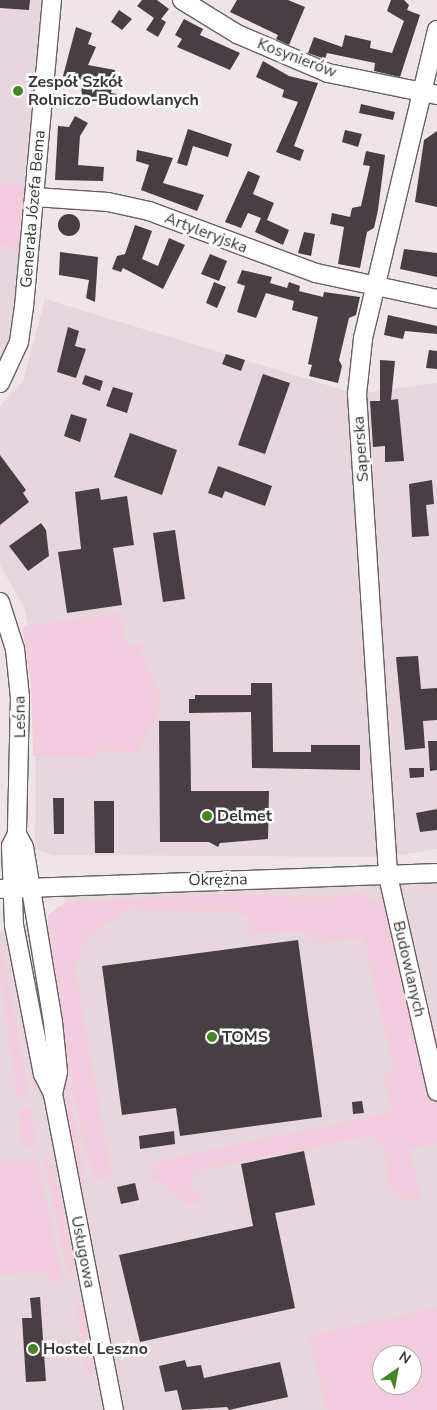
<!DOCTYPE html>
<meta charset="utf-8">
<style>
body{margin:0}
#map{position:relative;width:437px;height:1410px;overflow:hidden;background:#efe5e9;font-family:"Nunito Sans",sans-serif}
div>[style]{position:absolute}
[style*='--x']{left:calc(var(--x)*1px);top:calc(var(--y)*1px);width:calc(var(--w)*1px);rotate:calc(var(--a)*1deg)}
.built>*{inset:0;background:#e8d6df}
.green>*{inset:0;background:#f3ccdf}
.building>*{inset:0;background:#473f43}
.round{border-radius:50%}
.roads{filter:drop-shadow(1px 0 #686064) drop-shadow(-1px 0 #686064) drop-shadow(0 1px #686064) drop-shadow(0 -1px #686064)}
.minor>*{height:18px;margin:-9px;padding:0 9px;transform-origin:9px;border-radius:9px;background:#fff}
.dots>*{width:14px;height:14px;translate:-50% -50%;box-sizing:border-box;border:2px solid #fff;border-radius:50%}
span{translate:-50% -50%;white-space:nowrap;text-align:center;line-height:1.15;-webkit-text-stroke:5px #fff;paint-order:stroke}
.street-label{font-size:16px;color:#383536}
.poi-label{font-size:16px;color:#383536;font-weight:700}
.left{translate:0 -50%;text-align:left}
.north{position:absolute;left:372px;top:1345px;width:50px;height:50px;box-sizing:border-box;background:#fff;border:1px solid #afaeaf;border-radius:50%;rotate:33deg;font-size:14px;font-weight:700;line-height:20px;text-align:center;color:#383536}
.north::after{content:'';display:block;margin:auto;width:18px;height:22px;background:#468526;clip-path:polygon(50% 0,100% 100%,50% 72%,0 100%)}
</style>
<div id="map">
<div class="built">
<div style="clip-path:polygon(0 0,43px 0,29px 184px,0 182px)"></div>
<div style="clip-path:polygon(0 245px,22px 252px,13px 329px,0 364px)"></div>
<div style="clip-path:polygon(45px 299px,357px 394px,437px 383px,437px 849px,387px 857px,52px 855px,35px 849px,36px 666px,24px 607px,0 565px,0 406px,23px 381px)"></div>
<div style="clip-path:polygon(evenodd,437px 878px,437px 1410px,0 1410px,0 931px,46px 922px,65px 902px,64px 895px,437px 878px,382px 1355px,412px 1355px,412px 1385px,382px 1385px,382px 1355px)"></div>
</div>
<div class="green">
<div style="clip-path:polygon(0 182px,29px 184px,22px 252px,0 245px)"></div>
<div style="clip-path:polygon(120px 613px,126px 646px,145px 645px,140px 652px,159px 691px,158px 715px,139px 753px,97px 750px,96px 758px,33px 756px,31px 683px,22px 627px)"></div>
<div style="clip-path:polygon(361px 893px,378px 903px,392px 901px,437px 1091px,437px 1144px,409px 1149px,422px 1201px,403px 1199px,388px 1184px,385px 1146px,368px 1136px,197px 1171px,190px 1184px,201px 1201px,186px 1205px,174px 1192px,152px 1178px,154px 1165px,182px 1156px,391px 1112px,383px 1074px,394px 1071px,364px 938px,318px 943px,299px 931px,250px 934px,249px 916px,228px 910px,135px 911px,135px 904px,84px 941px,75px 971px,112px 1175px,95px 1182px,79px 1122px,48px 948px,48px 915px,65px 902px,238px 894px,315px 898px)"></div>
<div style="clip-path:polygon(5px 933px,9px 933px,38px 1079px,33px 1089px)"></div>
<div style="clip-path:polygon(0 937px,29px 1093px,17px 1097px,0 974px)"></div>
<div style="clip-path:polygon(60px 1033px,85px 1182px,79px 1183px,68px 1124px)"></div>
<div style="clip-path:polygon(18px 1108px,30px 1108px,37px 1145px,30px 1148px,23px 1148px)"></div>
<div style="clip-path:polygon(44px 1158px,53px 1166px,74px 1262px,69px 1280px)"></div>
<div style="clip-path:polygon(37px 1159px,64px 1281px,52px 1284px,49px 1273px,0 1275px,0 1162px)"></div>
<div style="clip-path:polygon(75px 1298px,84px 1310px,94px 1375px,88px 1376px)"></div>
<div style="clip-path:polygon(evenodd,437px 1307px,437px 1410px,327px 1410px,309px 1336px,437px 1307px,382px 1355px,412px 1355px,412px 1385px,382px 1385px,382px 1355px)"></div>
</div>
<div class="building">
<div style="clip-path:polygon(0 0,30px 0,29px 10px,0 8px)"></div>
<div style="clip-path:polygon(142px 0,157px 0,169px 9px,161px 19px,166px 22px,158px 37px,146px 30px,154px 18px,137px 6px)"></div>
<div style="clip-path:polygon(237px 0,288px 0,305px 7px,289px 45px,276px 39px,278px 35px,230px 12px)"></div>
<div style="clip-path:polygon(391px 0,404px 0,409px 5px,407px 10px,420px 15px,400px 77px,374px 71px,375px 63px,327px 53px,325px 59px,308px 53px,314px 37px,342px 47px,345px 35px,371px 41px,370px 48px,392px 53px,404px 21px,387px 11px)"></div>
<div style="clip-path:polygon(119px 10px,132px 19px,122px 30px,111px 22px)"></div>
<div style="clip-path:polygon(184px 19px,203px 29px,200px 35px,240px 53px,230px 70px,177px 47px,182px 39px,175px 35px)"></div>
<div style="clip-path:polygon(76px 27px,92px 33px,88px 44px,96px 47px,88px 65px,115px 70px,111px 93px,117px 94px,115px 104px,80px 99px,83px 80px,63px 76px)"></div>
<div style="clip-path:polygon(263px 61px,289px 76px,318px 83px,294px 146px,304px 150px,300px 161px,276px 152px,298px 102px,282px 97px,284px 90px,256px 77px)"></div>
<div style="clip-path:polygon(361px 104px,395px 112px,393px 120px,359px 113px)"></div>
<div style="clip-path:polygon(75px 116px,88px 123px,80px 136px,78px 165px,104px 167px,103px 181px,55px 180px,58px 126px,69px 127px)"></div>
<div style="clip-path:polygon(188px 129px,232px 144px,228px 157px,193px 146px,187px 166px,177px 163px)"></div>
<div style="clip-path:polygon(345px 130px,362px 134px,358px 147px,342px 142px)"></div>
<div style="clip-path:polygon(437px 131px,437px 207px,415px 202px,424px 140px)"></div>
<div style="clip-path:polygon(137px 150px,173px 158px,163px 183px,204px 195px,197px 211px,141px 190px,149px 165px,136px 161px)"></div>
<div style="clip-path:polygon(366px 151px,385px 155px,378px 210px,374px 228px,367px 232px,360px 268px,338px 264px,344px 227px,330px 224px,332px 213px,350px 217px,352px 208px,361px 206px,370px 166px,363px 165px)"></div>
<div style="clip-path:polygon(248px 171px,260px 176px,253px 194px,274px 203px,267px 220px,289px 230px,283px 245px,255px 232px,261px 218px,248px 213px,241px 228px,225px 222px)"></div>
<div class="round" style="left:58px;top:214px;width:22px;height:22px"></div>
<div style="clip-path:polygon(135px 225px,152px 231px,142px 259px,158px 266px,169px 238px,185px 245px,163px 289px,123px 268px,121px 272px,112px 269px,117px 256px,125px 254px)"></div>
<div style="clip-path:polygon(304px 232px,315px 234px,311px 256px,298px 253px)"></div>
<div style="clip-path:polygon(404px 249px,437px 253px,437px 277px,400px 269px)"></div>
<div style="clip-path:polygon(60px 252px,98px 257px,95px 302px,86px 298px,89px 280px,59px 275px)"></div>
<div style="clip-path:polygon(210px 254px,227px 261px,219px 281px,201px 274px)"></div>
<div style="clip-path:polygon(242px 270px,272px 277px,270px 283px,287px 288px,289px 282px,300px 286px,299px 291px,323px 297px,324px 292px,360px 297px,356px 315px,349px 318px,339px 360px,342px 366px,338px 383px,309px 376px,312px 365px,308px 364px,318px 317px,292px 310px,294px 301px,266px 293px,256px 318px,237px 312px,245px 286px,237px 283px)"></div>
<div style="clip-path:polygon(214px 282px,226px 287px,217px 308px,206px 303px)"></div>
<div style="clip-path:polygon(388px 315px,437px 326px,437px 334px,405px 331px,403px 339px,384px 335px)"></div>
<div style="clip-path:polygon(68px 327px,79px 331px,75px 346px,86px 349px,76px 378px,57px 372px)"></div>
<div style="clip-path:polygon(429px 350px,437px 351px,437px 369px,426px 368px)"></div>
<div style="clip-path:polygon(226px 354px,245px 360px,241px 371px,222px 364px)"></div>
<div style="clip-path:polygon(380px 360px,395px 361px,391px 400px,398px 399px,404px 461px,385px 462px,385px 446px,373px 447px,370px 401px,380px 401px)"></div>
<div style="clip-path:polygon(263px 374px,290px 383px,265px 454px,238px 445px)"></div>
<div style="clip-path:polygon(85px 375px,103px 381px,100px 391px,82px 384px)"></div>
<div style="clip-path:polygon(113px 387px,133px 393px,127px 413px,106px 406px)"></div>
<div style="clip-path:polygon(71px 414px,87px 419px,80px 442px,64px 436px)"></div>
<div style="clip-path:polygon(130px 433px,177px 450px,162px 495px,114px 477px)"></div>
<div style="clip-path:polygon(0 455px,26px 490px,23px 493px,29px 502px,0 525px)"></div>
<div style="clip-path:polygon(218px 466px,272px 486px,265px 506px,225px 491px,222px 498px,208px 493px)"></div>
<div style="clip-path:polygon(432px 480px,434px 504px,426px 505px,429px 536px,412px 537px,409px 484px)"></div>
<div style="clip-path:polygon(99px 488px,101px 500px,127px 496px,134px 545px,113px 548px,122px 605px,67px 613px,58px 552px,81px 549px,75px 492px)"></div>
<div style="clip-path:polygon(41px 523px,46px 530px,49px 556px,28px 571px,9px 546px)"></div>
<div style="clip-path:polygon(175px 530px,185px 599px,163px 602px,153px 533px)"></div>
<div style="clip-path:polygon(418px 656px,421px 689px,437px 688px,437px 720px,423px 721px,425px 748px,405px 750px,396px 657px)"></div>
<div style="clip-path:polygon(251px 683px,272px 683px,273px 752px,311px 752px,311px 745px,360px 745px,360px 770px,252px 768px,251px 712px,189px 713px,189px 699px,195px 699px,195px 695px,251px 695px)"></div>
<div style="clip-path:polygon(159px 721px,190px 721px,191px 791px,269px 791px,268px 839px,220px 843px,218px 847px,209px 842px,160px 842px)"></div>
<div style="clip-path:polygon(428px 741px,437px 741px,437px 770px,430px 771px)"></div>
<div style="clip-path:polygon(409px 768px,424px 768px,424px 777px,410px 778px)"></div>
<div style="clip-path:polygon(53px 798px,64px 798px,64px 834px,54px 834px)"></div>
<div style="clip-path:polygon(94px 801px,114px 801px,114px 853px,95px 853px)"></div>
<div style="clip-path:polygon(437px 809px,437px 830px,420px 832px,416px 813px)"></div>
<div style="clip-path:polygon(298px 940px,322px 1117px,180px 1136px,176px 1108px,122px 1115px,102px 966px)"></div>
<div style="clip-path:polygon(362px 1101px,364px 1113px,353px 1114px,352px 1102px)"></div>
<div style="clip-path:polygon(174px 1131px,175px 1144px,140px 1149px,139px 1136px)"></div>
<div style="clip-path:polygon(304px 1151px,315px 1205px,275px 1213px,295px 1308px,140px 1342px,119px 1255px,253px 1226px,241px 1164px)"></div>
<div style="clip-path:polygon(135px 1183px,139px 1200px,121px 1204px,117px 1187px)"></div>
<div style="clip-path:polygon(40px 1297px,46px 1381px,26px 1382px,22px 1318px,32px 1318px,30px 1298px)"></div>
<div style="clip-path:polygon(185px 1360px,187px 1367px,201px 1365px,204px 1378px,280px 1362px,288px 1397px,229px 1410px,227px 1407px,182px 1410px,177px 1390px,165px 1392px,159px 1366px)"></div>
</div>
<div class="roads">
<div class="minor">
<div style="--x:182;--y:0;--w:65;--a:31.7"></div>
<div style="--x:237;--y:34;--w:99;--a:23.2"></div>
<div style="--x:328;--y:73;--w:111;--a:11.4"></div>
<div style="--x:437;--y:30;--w:318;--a:103.5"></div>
<div style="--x:363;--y:339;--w:55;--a:96.2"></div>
<div style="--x:357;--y:394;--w:483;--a:86.3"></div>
<div style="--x:388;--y:876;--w:221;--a:77.2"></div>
<div style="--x:35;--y:197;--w:73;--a:3.9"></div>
<div style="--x:108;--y:202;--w:42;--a:12.4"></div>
<div style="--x:149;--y:211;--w:178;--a:20.4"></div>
<div style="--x:316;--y:273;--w:124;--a:12.1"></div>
<div style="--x:0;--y:383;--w:45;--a:-65.1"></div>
<div style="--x:19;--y:342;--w:35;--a:-82"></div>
<div style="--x:24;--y:307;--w:308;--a:-84.8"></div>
<div style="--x:0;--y:602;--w:49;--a:72.3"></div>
<div style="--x:15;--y:649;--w:48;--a:84.1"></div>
<div style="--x:20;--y:697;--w:137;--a:91.3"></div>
<div style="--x:17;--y:834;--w:13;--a:117"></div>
<div style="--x:11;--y:846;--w:79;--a:87.8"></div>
<div style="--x:14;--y:925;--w:152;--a:79"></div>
<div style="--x:43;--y:1074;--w:22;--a:63"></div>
<div style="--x:53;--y:1094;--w:322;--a:79.1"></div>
<div style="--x:17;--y:834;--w:15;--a:62"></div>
<div style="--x:24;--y:847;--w:177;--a:80.6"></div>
<div style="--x:53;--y:1022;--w:50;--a:84.3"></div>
<div style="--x:58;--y:1072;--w:23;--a:103"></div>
<div style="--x:1;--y:889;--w:436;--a:-2.1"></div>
</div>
</div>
<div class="dots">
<div style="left:18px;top:91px;background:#468526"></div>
<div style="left:207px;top:816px;background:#468526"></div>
<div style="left:212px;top:1037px;background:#468526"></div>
<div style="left:33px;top:1349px;background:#468526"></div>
</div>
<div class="street-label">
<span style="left:297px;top:58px;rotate:21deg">Kosynierów</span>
<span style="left:33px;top:209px;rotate:-85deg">Generała Józefa Bema</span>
<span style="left:206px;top:233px;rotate:21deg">Artyleryjska</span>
<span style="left:361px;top:449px;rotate:-94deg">Saperska</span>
<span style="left:20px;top:717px;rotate:-91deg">Leśna</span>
<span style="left:218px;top:880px;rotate:-1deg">Okrężna</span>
<span style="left:409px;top:969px;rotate:77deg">Budowlanych</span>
<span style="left:83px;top:1252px;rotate:79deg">Usługowa</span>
</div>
<div class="poi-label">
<span class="left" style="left:28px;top:91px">Zespół Szkół<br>Rolniczo-Budowlanych</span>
<span class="left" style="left:217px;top:816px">Delmet</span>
<span class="left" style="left:222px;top:1037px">TOMS</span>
<span class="left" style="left:43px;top:1349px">Hostel Leszno</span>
</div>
<div class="north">N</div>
</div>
